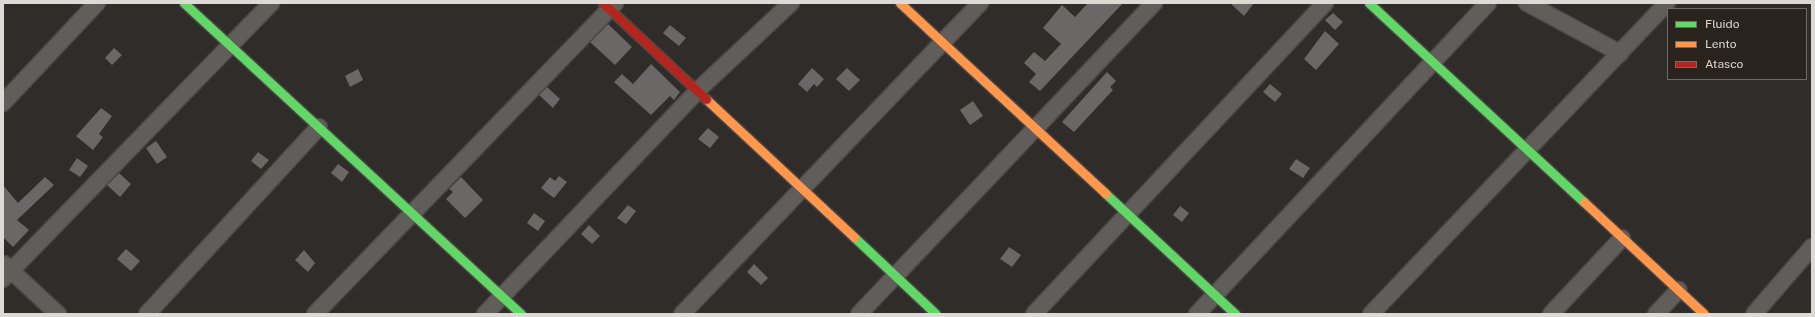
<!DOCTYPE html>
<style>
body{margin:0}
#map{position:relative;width:1815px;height:317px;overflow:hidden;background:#302c29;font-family:"Public Sans",sans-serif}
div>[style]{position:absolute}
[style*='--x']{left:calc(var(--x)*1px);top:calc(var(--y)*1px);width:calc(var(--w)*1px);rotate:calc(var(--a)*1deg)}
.building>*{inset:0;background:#6a6766}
.roads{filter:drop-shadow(1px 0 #4b4845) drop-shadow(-1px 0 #4b4845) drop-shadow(0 1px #4b4845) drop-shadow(0 -1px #4b4845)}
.street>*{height:16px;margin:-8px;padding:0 8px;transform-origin:8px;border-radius:8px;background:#615d5a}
.fast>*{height:9px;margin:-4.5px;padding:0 4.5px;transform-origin:4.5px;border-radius:4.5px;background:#63d668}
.slow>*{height:9px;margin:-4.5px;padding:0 4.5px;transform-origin:4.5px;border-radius:4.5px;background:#ff974d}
.jam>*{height:9px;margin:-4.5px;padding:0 4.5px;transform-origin:4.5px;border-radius:4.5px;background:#b3261e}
span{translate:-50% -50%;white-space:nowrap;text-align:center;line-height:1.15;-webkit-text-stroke:4px #29221d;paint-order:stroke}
.frame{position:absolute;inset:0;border:4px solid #ddd9d5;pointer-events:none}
.legend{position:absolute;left:1667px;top:8px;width:140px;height:72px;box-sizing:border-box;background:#29221d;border:1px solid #716b67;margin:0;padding:5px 7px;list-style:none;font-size:12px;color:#ddd9d5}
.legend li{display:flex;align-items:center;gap:8px;height:20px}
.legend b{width:20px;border:1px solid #716b67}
</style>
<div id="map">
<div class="building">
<div style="clip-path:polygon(1088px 3px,1123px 3px,1040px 91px,1029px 82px,1036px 74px,1024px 63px,1034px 52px,1045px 61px,1061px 44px,1043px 28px,1062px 5px,1075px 17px)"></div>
<div style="clip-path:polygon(1230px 3px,1254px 3px,1244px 16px)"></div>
<div style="clip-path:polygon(1333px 13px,1343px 22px,1335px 30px,1325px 20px)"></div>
<div style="clip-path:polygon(608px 24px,632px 47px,615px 65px,590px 42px)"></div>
<div style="clip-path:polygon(670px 25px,686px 38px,679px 46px,663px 33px)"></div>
<div style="clip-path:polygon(1325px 31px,1339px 44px,1316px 70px,1304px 59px)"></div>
<div style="clip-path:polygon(114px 48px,122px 55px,112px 65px,105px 58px)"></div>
<div style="clip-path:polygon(651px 64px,680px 92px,674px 100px,670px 96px,651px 115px,614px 82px,622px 74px,633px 84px)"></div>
<div style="clip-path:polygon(812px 68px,824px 79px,817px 87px,814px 84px,807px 92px,798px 84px)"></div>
<div style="clip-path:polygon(847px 68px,860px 80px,849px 91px,836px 79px)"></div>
<div style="clip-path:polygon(358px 69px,363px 80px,350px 87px,345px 76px)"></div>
<div style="clip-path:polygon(1107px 72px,1116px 81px,1110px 87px,1113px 90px,1074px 132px,1062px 122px)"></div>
<div style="clip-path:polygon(1270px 84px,1282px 94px,1275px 102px,1263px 92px)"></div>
<div style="clip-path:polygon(547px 87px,560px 99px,553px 108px,539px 95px)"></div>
<div style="clip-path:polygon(973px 101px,983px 116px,970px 125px,960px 110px)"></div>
<div style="clip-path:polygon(101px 108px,112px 116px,99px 134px,103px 137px,93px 150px,76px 136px)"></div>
<div style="clip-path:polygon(708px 128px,719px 137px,710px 148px,698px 139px)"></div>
<div style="clip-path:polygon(156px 141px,167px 157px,157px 164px,146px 148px)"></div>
<div style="clip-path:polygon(258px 152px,269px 160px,261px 169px,251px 161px)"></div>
<div style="clip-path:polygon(77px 158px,88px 166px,80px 177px,69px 170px)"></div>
<div style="clip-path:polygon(1296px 159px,1310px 168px,1303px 178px,1289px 169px)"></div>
<div style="clip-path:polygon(338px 164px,349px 172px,342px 182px,331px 173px)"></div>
<div style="clip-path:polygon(119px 173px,131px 184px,120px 197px,107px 185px)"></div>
<div style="clip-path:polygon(559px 176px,567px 182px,554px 198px,541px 188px,550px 177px,555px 181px)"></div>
<div style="clip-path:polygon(45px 177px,54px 185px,17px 220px,29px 230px,13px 247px,3px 237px,3px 185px,18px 203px)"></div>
<div style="clip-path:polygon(461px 177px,483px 200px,465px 218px,446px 199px,453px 192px,449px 189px)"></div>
<div style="clip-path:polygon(628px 205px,636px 211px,626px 224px,617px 218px)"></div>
<div style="clip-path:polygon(1180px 206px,1189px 213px,1182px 222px,1173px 215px)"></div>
<div style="clip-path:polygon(534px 213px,545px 221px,538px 231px,527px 223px)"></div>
<div style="clip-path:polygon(589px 225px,600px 236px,592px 244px,581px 234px)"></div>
<div style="clip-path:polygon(1009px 247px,1021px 255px,1012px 267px,1000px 259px)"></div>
<div style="clip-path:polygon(126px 249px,140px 261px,131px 271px,117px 259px)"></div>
<div style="clip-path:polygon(304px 250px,315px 263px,308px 272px,295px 260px)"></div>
<div style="clip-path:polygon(754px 264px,768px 278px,761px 285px,747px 272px)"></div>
</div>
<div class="roads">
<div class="street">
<div style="--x:1527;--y:3;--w:106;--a:28.3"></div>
<div style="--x:3;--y:103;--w:137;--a:-46.8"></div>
<div style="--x:4;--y:264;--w:74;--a:42.8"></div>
<div style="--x:3;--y:279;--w:385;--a:-45.8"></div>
<div style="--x:147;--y:314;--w:254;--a:-47.4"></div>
<div style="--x:315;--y:314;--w:432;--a:-46"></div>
<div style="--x:485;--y:314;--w:308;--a:-46.4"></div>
<div style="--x:697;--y:91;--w:129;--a:-43.1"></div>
<div style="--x:682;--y:314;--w:431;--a:-46.2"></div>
<div style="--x:859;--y:314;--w:429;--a:-46.5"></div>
<div style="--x:1034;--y:314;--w:426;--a:-46.9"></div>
<div style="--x:1197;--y:314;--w:426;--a:-46.9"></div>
<div style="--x:1371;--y:314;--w:429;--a:-46.4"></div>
<div style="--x:1551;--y:314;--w:104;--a:-46.9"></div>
<div style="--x:1656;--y:314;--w:33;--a:-47"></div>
<div style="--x:1754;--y:314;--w:89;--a:-49.1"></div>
</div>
<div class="fast">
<div style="--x:184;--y:3;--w:459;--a:42.7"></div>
<div style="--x:1369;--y:3;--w:293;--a:42.8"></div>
<div style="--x:1105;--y:193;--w:178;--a:42.9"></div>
<div style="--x:854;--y:237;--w:112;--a:43.2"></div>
</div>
<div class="slow">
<div style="--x:900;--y:3;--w:280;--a:42.8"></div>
<div style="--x:706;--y:99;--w:202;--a:43"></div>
<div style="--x:1584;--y:202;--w:164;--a:43"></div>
</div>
<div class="jam">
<div style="--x:603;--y:3;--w:141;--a:43"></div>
</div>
</div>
<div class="frame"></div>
<ul class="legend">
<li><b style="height:5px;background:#63d668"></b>Fluido</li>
<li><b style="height:5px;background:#ff974d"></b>Lento</li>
<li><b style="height:5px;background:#b3261e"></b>Atasco</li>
</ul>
</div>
